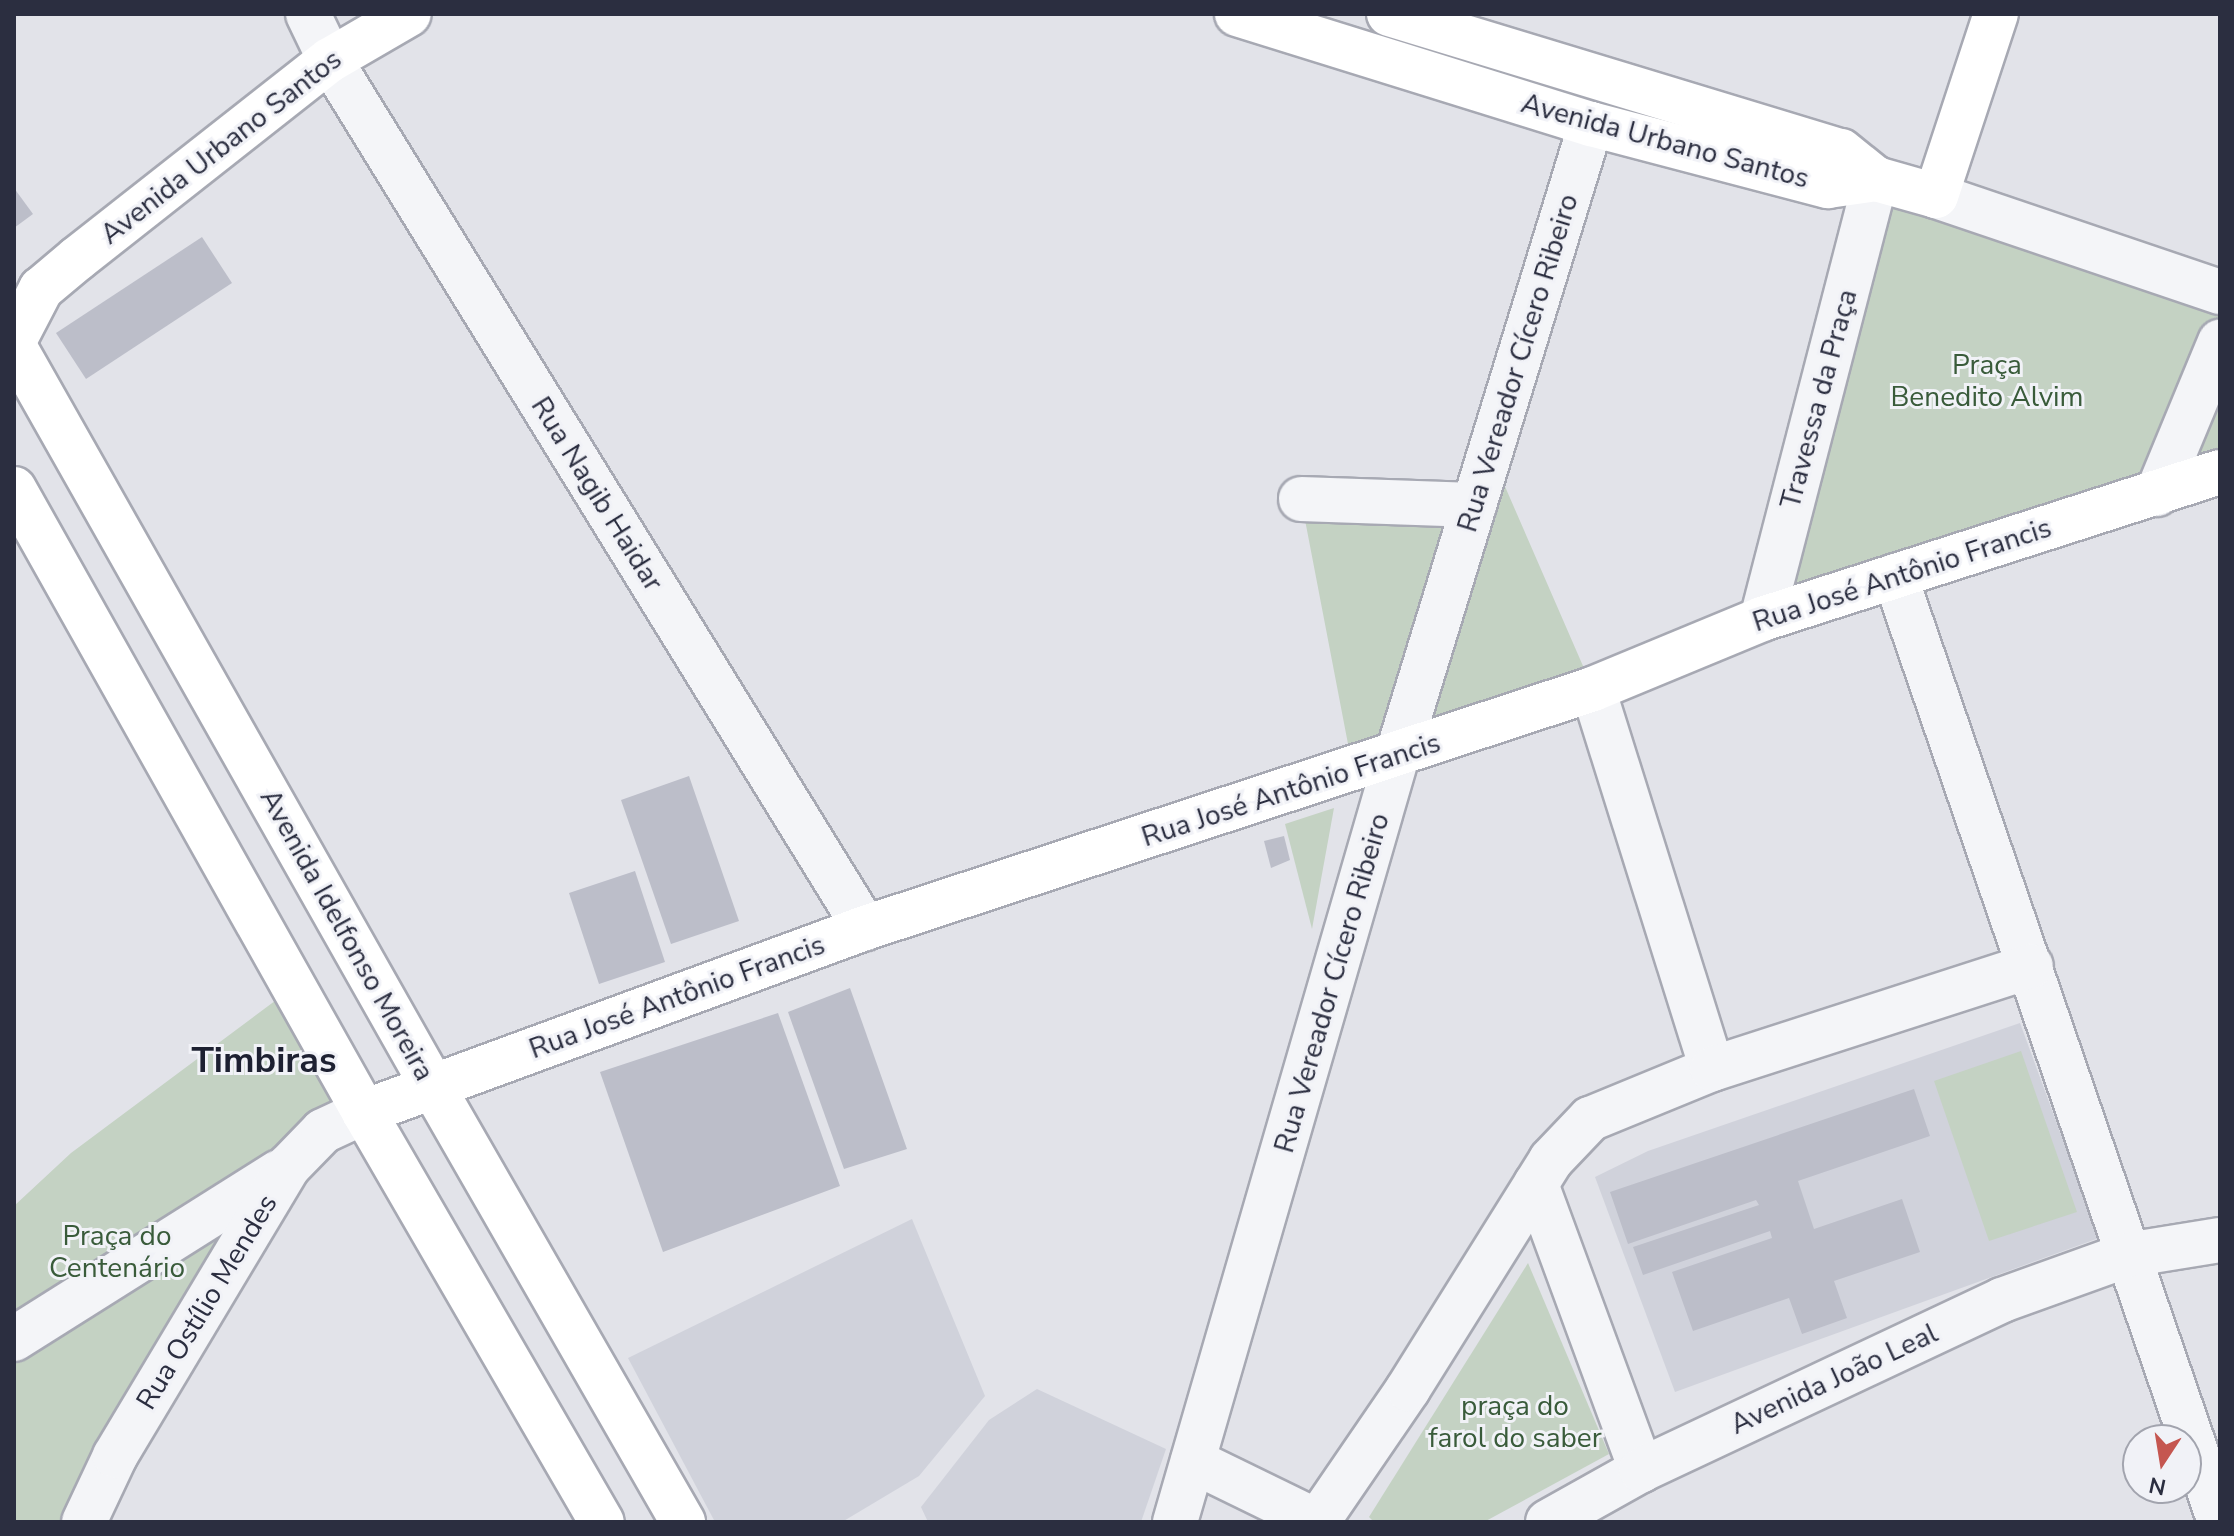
<!DOCTYPE html>
<meta charset="utf-8">
<style>
body{margin:0}
#map{position:relative;width:2234px;height:1536px;overflow:hidden;background:#e2e3e9;font-family:"Nunito Sans",sans-serif}
div>[style]{position:absolute}
[style*='--x']{left:calc(var(--x)*1px);top:calc(var(--y)*1px);width:calc(var(--w)*1px);rotate:calc(var(--a)*1deg)}
.built>*{inset:0;background:#d0d2db}
.green>*{inset:0;background:#c4d2c3}
.building>*{inset:0;background:#bcbec9}
.roads{filter:drop-shadow(2px 0 #a7a9b3) drop-shadow(-2px 0 #a7a9b3) drop-shadow(0 2px #a7a9b3) drop-shadow(0 -2px #a7a9b3)}
.street>*{height:44px;margin:-22px;padding:0 22px;transform-origin:22px;border-radius:22px;background:#f4f5f8}
.secondary>*{height:44px;margin:-22px;padding:0 22px;transform-origin:22px;border-radius:22px;background:#fff}
.primary>*{height:44px;margin:-22px;padding:0 22px;transform-origin:22px;border-radius:22px;background:#fff}
span{translate:-50% -50%;white-space:nowrap;text-align:center;line-height:1.15;-webkit-text-stroke:6px #f1f2f7;paint-order:stroke}
.street-label{font-size:28px;color:#2b2e40}
.park-label{font-size:28px;color:#395b3a}
.district-label{font-size:36px;color:#1d2031;font-weight:700}
.frame{position:absolute;inset:0;border:16px solid #2b2e40;pointer-events:none}
.north{position:absolute;left:2122px;top:1424px;width:80px;height:80px;box-sizing:border-box;background:#f1f2f7;border:2px solid #a2a4ae;border-radius:50%;rotate:192deg;font-size:22px;font-weight:700;line-height:32px;text-align:center;color:#2b2e40}
.north::after{content:'';display:block;margin:auto;width:28px;height:36px;background:#c55650;clip-path:polygon(50% 0,100% 100%,50% 72%,0 100%)}
</style>
<div id="map">
<div class="built">
<div style="clip-path:polygon(2020px 1023px,2099px 1238px,1675px 1392px,1595px 1177px,1648px 1151px)"></div>
<div style="clip-path:polygon(912px 1219px,985px 1396px,919px 1476px,842px 1522px,715px 1522px,628px 1358px)"></div>
<div style="clip-path:polygon(1037px 1389px,1166px 1449px,1141px 1522px,928px 1522px,921px 1507px,989px 1420px)"></div>
</div>
<div class="green">
<div style="clip-path:polygon(1876px 179px,2220px 292px,2220px 472px,1762px 619px)"></div>
<div style="clip-path:polygon(1490px 452px,1593px 689px,1353px 770px,1301px 499px,1474px 505px)"></div>
<div style="clip-path:polygon(1334px 808px,1312px 929px,1285px 824px)"></div>
<div style="clip-path:polygon(291px 989px,360px 1114px,286px 1163px,88px 1522px,14px 1522px,14px 1206px,71px 1153px)"></div>
<div style="clip-path:polygon(2021px 1051px,2077px 1212px,1989px 1241px,1934px 1081px)"></div>
<div style="clip-path:polygon(1528px 1263px,1609px 1454px,1484px 1522px,1374px 1522px,1369px 1517px)"></div>
</div>
<div class="building">
<div style="clip-path:polygon(14px 188px,33px 214px,14px 228px)"></div>
<div style="clip-path:polygon(202px 237px,232px 283px,86px 379px,56px 333px)"></div>
<div style="clip-path:polygon(689px 776px,739px 921px,671px 944px,621px 800px)"></div>
<div style="clip-path:polygon(1284px 836px,1290px 860px,1271px 868px,1264px 841px)"></div>
<div style="clip-path:polygon(635px 871px,665px 962px,599px 984px,569px 893px)"></div>
<div style="clip-path:polygon(850px 988px,907px 1149px,844px 1169px,788px 1012px)"></div>
<div style="clip-path:polygon(778px 1013px,840px 1186px,663px 1252px,600px 1072px)"></div>
<div style="clip-path:polygon(1914px 1089px,1930px 1136px,1798px 1181px,1814px 1229px,1902px 1199px,1920px 1252px,1834px 1281px,1847px 1318px,1802px 1334px,1789px 1298px,1693px 1331px,1672px 1272px,1772px 1238px,1770px 1231px,1643px 1275px,1633px 1247px,1759px 1205px,1756px 1200px,1628px 1244px,1610px 1192px)"></div>
</div>
<div class="roads">
<div class="street">
<div style="--x:308;--y:14;--w:51;--a:64.4"></div>
<div style="--x:330;--y:60;--w:1020;--a:58.35"></div>
<div style="--x:1936;--y:196;--w:300;--a:18.7"></div>
<div style="--x:2157;--y:494;--w:165;--a:-67.5"></div>
<div style="--x:1301;--y:499;--w:173;--a:2"></div>
<div style="--x:1895;--y:576;--w:1000;--a:71.04"></div>
<div style="--x:1762;--y:619;--w:455;--a:-75.5"></div>
<div style="--x:1593;--y:689;--w:398;--a:72.6"></div>
<div style="--x:1536;--y:1184;--w:305;--a:69.8"></div>
<div style="--x:14;--y:1339;--w:313;--a:-32.2"></div>
<div style="--x:1193;--y:1461;--w:139;--a:26"></div>
<div style="--x:84;--y:1522;--w:73;--a:-64.8"></div>
<div style="--x:115;--y:1456;--w:337;--a:-59.1"></div>
<div style="--x:288;--y:1167;--w:50;--a:-45.8"></div>
<div style="--x:323;--y:1131;--w:45;--a:-24.9"></div>
<div style="--x:1175;--y:1522;--w:798;--a:-73.84"></div>
<div style="--x:1397;--y:756;--w:661;--a:-72.94"></div>
<div style="--x:1317;--y:1522;--w:161;--a:-55.6"></div>
<div style="--x:1408;--y:1389;--w:270;--a:-58"></div>
<div style="--x:1551;--y:1160;--w:57;--a:-46.4"></div>
<div style="--x:1590;--y:1119;--w:132;--a:-22.3"></div>
<div style="--x:1712;--y:1069;--w:335;--a:-17.9"></div>
<div style="--x:1548;--y:1522;--w:107;--a:-29.2"></div>
<div style="--x:1641;--y:1470;--w:399;--a:-25.2"></div>
<div style="--x:2002;--y:1300;--w:133;--a:-19.8"></div>
<div style="--x:2127;--y:1255;--w:94;--a:-9.2"></div>
</div>
<div class="secondary">
<div style="--x:14;--y:346;--w:851;--a:60.51"></div>
<div style="--x:433;--y:1087;--w:502;--a:60.11"></div>
<div style="--x:14;--y:489;--w:715;--a:60.67"></div>
<div style="--x:364;--y:1112;--w:474;--a:59.9"></div>
<div style="--x:364;--y:1112;--w:534;--a:-20.17"></div>
<div style="--x:865;--y:928;--w:766;--a:-18.17"></div>
<div style="--x:1593;--y:689;--w:183;--a:-22.5"></div>
<div style="--x:1762;--y:619;--w:481;--a:-17.8"></div>
</div>
<div class="primary">
<div style="--x:1237;--y:14;--w:371;--a:17.3"></div>
<div style="--x:1591;--y:124;--w:245;--a:14.7"></div>
<div style="--x:1828;--y:186;--w:49;--a:-8.3"></div>
<div style="--x:1389;--y:14;--w:472;--a:16.9"></div>
<div style="--x:1841;--y:151;--w:45;--a:38.7"></div>
<div style="--x:1876;--y:179;--w:62;--a:15.8"></div>
<div style="--x:1936;--y:196;--w:192;--a:-71.8"></div>
<div style="--x:14;--y:341;--w:59;--a:-62.6"></div>
<div style="--x:41;--y:289;--w:48;--a:-40"></div>
<div style="--x:78;--y:258;--w:320;--a:-38.2"></div>
<div style="--x:330;--y:60;--w:91;--a:-30.2"></div>
</div>
</div>
<div class="street-label">
<span style="left:1665px;top:141px;rotate:15deg">Avenida Urbano Santos</span>
<span style="left:221px;top:147px;rotate:-38deg">Avenida Urbano Santos</span>
<span style="left:1518px;top:363px;rotate:-73deg">Rua Vereador Cícero Ribeiro</span>
<span style="left:1819px;top:399px;rotate:-75deg">Travessa da Praça</span>
<span style="left:597px;top:494px;rotate:58deg">Rua Nagib Haidar</span>
<span style="left:1902px;top:575px;rotate:-18deg">Rua José Antônio Francis</span>
<span style="left:1291px;top:790px;rotate:-18deg">Rua José Antônio Francis</span>
<span style="left:347px;top:935px;rotate:61deg">Avenida Idelfonso Moreira</span>
<span style="left:1332px;top:983px;rotate:-74deg">Rua Vereador Cícero Ribeiro</span>
<span style="left:677px;top:997px;rotate:-20deg">Rua José Antônio Francis</span>
<span style="left:207px;top:1302px;rotate:-59deg">Rua Ostílio Mendes</span>
<span style="left:1834px;top:1379px;rotate:-25deg">Avenida João Leal</span>
</div>
<div class="park-label">
<span style="left:1987px;top:381px">Praça<br>Benedito Alvim</span>
<span style="left:117px;top:1252px">Praça do<br>Centenário</span>
<span style="left:1515px;top:1422px">praça do<br>farol do saber</span>
</div>
<div class="district-label">
<span style="left:264px;top:1061px">Timbiras</span>
</div>
<div class="frame"></div>
<div class="north">N</div>
</div>
